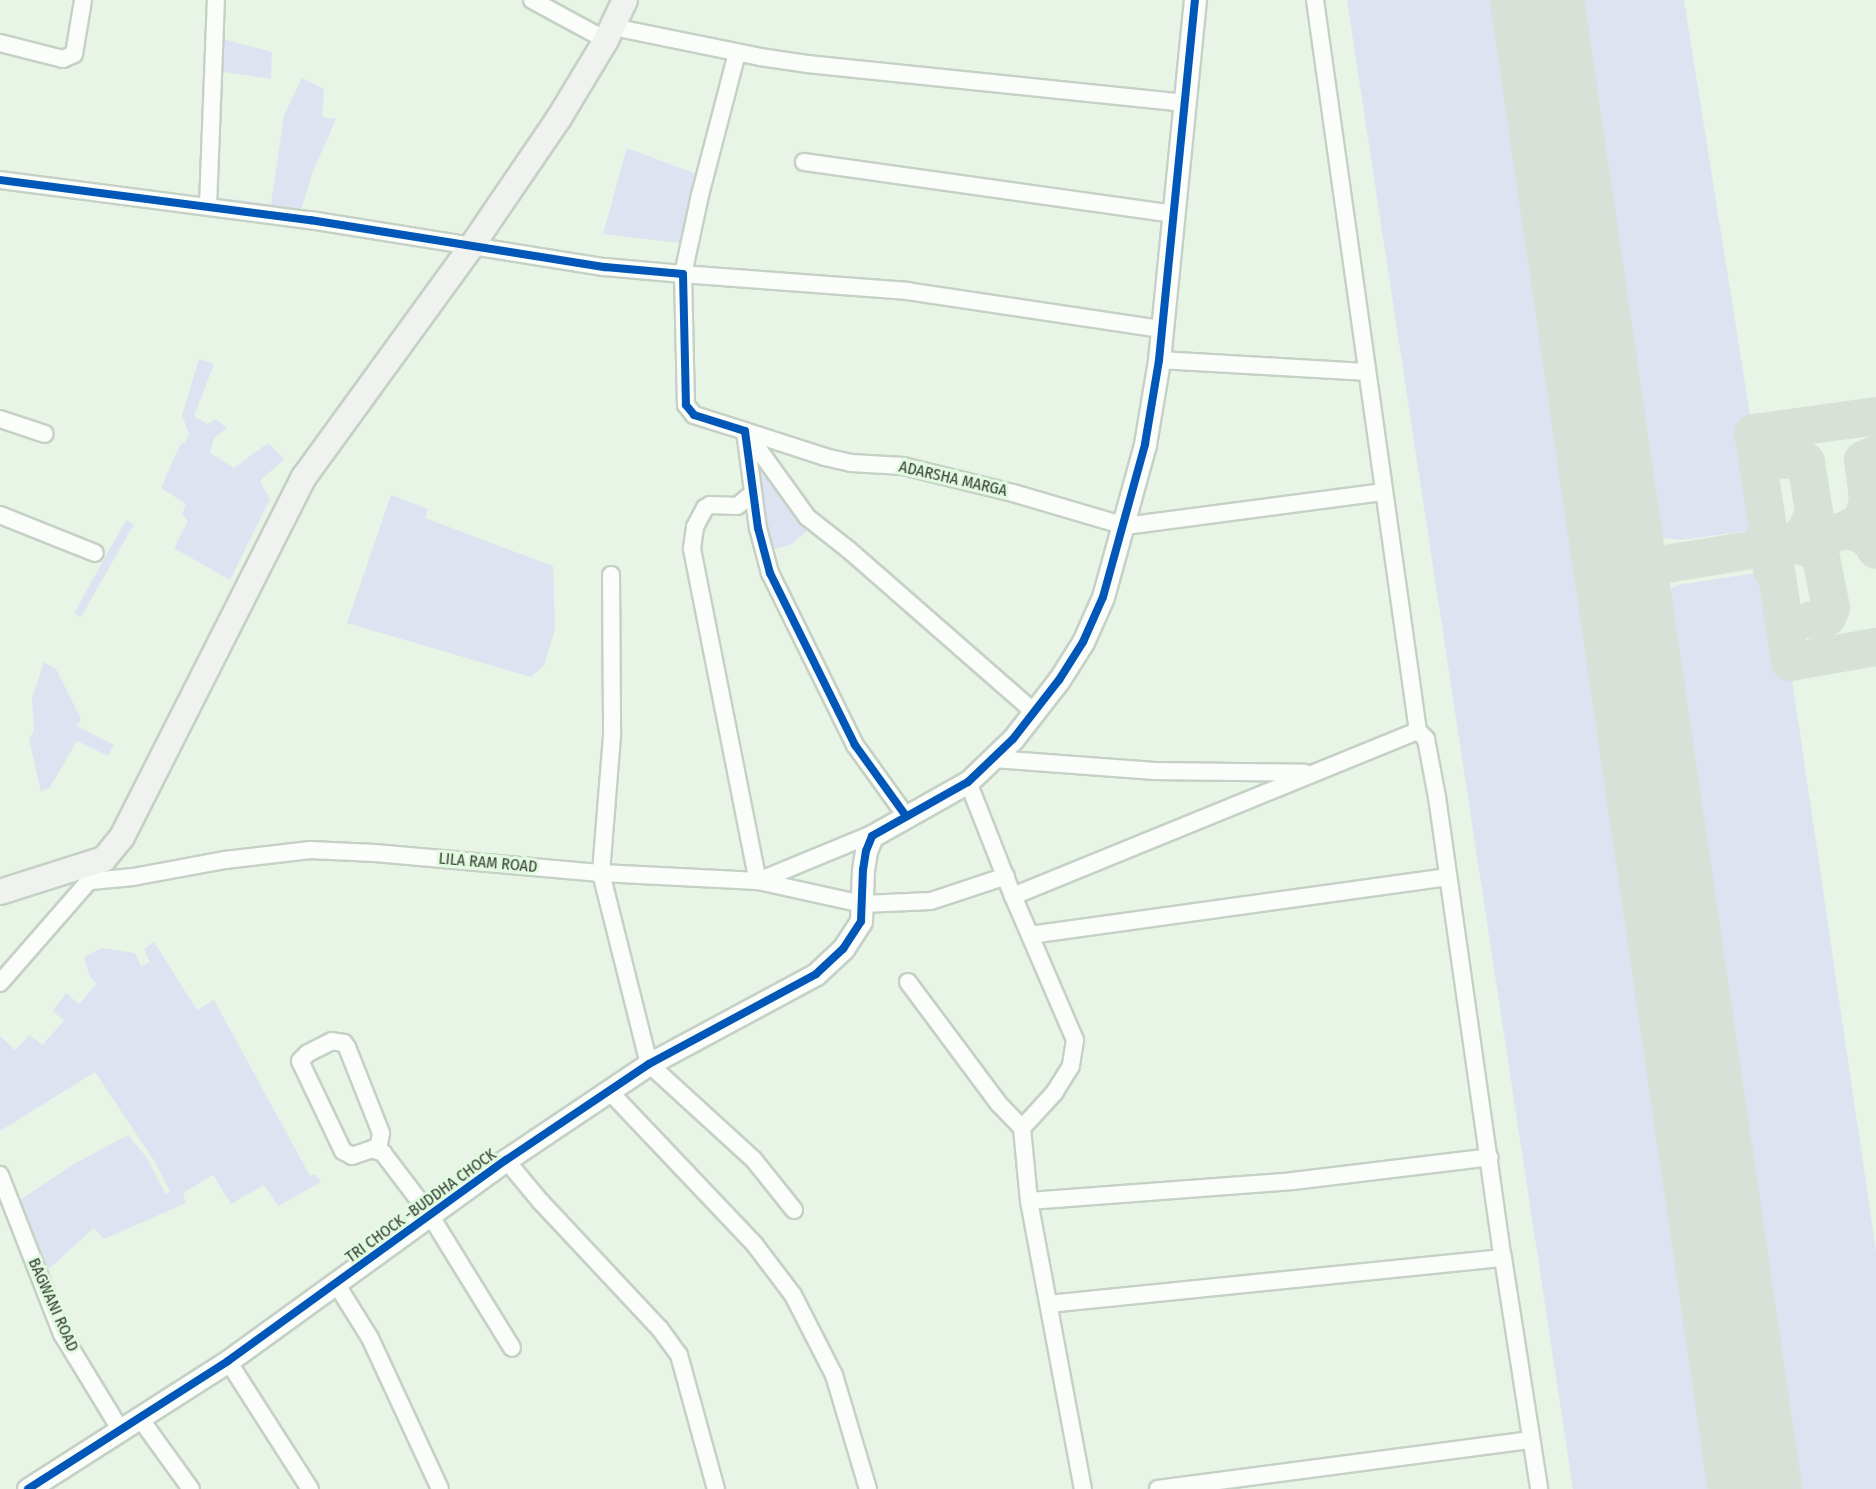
<!DOCTYPE html>
<style>
body{margin:0}
#map{position:relative;width:1876px;height:1489px;overflow:hidden;background:#e7f4e6;font-family:"Fira Sans Condensed",sans-serif}
div>[style]{position:absolute}
[style*='--x']{left:calc(var(--x)*1px);top:calc(var(--y)*1px);width:calc(var(--w)*1px);rotate:calc(var(--a)*1deg)}
.green>*{inset:0;background:#dee3f2}
.taxiway>*{height:38px;margin:-19px;padding:0 19px;transform-origin:19px;border-radius:19px;background:#d8e1d8}
.runway>*{height:94px;margin:-47px;padding:0 47px;transform-origin:47px;border-radius:47px;background:#d8e1d8}
.roads{filter:drop-shadow(2px 0 #c6d1c6) drop-shadow(-2px 0 #c6d1c6) drop-shadow(0 2px #c6d1c6) drop-shadow(0 -2px #c6d1c6)}
.minor>*{height:16px;margin:-8px;padding:0 8px;transform-origin:8px;border-radius:8px;background:#fbfdfb}
.tertiary>*{height:21px;margin:-10.5px;padding:0 10.5px;transform-origin:10.5px;border-radius:10.5px;background:#fbfdfb}
.secondary>*{height:24px;margin:-12px;padding:0 12px;transform-origin:12px;border-radius:12px;background:#eff2ee}
.cycleway>*{height:8px;margin:-4px;padding:0 4px;transform-origin:4px;border-radius:4px;background:#0057b8}
span{translate:-50% -50%;white-space:nowrap;text-align:center;line-height:1.15;-webkit-text-stroke:6px #e1fae0;paint-order:stroke}
.street-label{font-size:16px;color:#353f34}
</style>
<div id="map">
<div class="green">
<div style="clip-path:polygon(1347px 0,1498px 0,1718px 1489px,1573px 1489px)"></div>
<div style="clip-path:polygon(1561px 0,1684px 0,1768px 528px,1682px 540px,1665px 538px,1652px 531px,1636px 508px)"></div>
<div style="clip-path:polygon(219px 38px,272px 52px,271px 79px,217px 71px)"></div>
<div style="clip-path:polygon(302px 78px,324px 89px,322px 117px,336px 119px,312px 174px,301px 210px,298px 215px,219px 206px,215px 197px,271px 204px,284px 115px)"></div>
<div style="clip-path:polygon(627px 148px,699px 175px,680px 243px,603px 234px)"></div>
<div style="clip-path:polygon(199px 359px,214px 364px,194px 416px,207px 424px,216px 419px,227px 428px,214px 438px,210px 453px,234px 468px,268px 443px,284px 459px,260px 481px,270px 499px,230px 580px,174px 548px,188px 521px,182px 514px,186px 504px,161px 488px,180px 445px,185px 442px,189px 434px,182px 415px)"></div>
<div style="clip-path:polygon(755px 448px,813px 526px,790px 545px,766px 551px)"></div>
<div style="clip-path:polygon(391px 495px,428px 509px,425px 518px,553px 566px,555px 630px,544px 665px,531px 677px,347px 623px)"></div>
<div style="clip-path:polygon(126px 520px,134px 524px,81px 617px,74px 613px)"></div>
<div style="clip-path:polygon(1776px 570px,1876px 1251px,1876px 1489px,1780px 1489px,1653px 625px,1656px 606px,1669px 590px,1677px 585px)"></div>
<div style="clip-path:polygon(44px 662px,56px 669px,81px 719px,77px 726px,114px 745px,108px 756px,77px 741px,50px 787px,41px 792px,29px 739px,34px 731px,32px 698px)"></div>
<div style="clip-path:polygon(154px 942px,197px 1010px,214px 1000px,310px 1176px,315px 1174px,321px 1182px,278px 1206px,264px 1185px,231px 1204px,213px 1175px,183px 1193px,186px 1203px,104px 1239px,94px 1228px,43px 1274px,17px 1202px,76px 1163px,128px 1135px,147px 1158px,165px 1194px,170px 1191px,155px 1162px,95px 1072px,0 1131px,0 1036px,15px 1050px,30px 1035px,42px 1045px,64px 1021px,53px 1011px,66px 993px,79px 1004px,96px 984px,89px 975px,84px 957px,102px 948px,135px 953px,141px 966px,150px 962px,144px 949px)"></div>
</div>
<div class="taxiway">
<div style="--x:1876;--y:416;--w:124;--a:172.1"></div>
<div style="--x:1753;--y:433;--w:96;--a:81"></div>
<div style="--x:1768;--y:528;--w:2;--a:153"></div>
<div style="--x:1766;--y:529;--w:41;--a:81.7"></div>
<div style="--x:1772;--y:570;--w:4;--a:0"></div>
<div style="--x:1776;--y:570;--w:93;--a:81.3"></div>
<div style="--x:1790;--y:662;--w:87;--a:-9.9"></div>
<div style="--x:1785;--y:460;--w:15;--a:-11"></div>
<div style="--x:1800;--y:457;--w:8;--a:40"></div>
<div style="--x:1806;--y:462;--w:51;--a:80.9"></div>
<div style="--x:1814;--y:512;--w:21;--a:113"></div>
<div style="--x:1806;--y:531;--w:18;--a:137"></div>
<div style="--x:1793;--y:543;--w:23;--a:20"></div>
<div style="--x:1815;--y:551;--w:9;--a:49"></div>
<div style="--x:1821;--y:558;--w:51;--a:78.7"></div>
<div style="--x:1831;--y:608;--w:10;--a:114"></div>
<div style="--x:1827;--y:617;--w:15;--a:169"></div>
<div style="--x:1613;--y:522;--w:19;--a:74"></div>
<div style="--x:1618;--y:540;--w:14;--a:54"></div>
<div style="--x:1626;--y:551;--w:12;--a:42"></div>
<div style="--x:1635;--y:559;--w:26;--a:13"></div>
<div style="--x:1847;--y:530;--w:15;--a:16"></div>
<div style="--x:1861;--y:534;--w:12;--a:35"></div>
<div style="--x:1871;--y:541;--w:10;--a:61"></div>
<div style="--x:1627;--y:612;--w:28;--a:-77"></div>
<div style="--x:1633;--y:585;--w:14;--a:-51"></div>
<div style="--x:1642;--y:574;--w:20;--a:-27"></div>
<div style="--x:1660;--y:565;--w:135;--a:-9.4"></div>
<div style="--x:1793;--y:543;--w:56;--a:-13.5"></div>
<div style="--x:1847;--y:530;--w:17;--a:-33"></div>
<div style="--x:1861;--y:521;--w:10;--a:-66"></div>
<div style="--x:1865;--y:512;--w:13;--a:-77"></div>
<div style="--x:1868;--y:499;--w:39;--a:-97"></div>
<div style="--x:1863;--y:460;--w:14;--a:-25"></div>
</div>
<div class="runway">
<div style="--x:1537;--y:0;--w:1505;--a:81.67"></div>
</div>
<div class="roads">
<div class="minor">
<div style="--x:532;--y:0;--w:84;--a:28.4"></div>
<div style="--x:1315;--y:0;--w:738;--a:81.98"></div>
<div style="--x:1418;--y:731;--w:11;--a:45"></div>
<div style="--x:1426;--y:739;--w:59;--a:79.3"></div>
<div style="--x:1437;--y:797;--w:466;--a:81.9"></div>
<div style="--x:613;--y:27;--w:150;--a:11.5"></div>
<div style="--x:760;--y:57;--w:49;--a:8.3"></div>
<div style="--x:808;--y:64;--w:379;--a:5.9"></div>
<div style="--x:0;--y:43;--w:65;--a:14.3"></div>
<div style="--x:63;--y:59;--w:12;--a:-24"></div>
<div style="--x:74;--y:54;--w:55;--a:-80.5"></div>
<div style="--x:737;--y:53;--w:147;--a:104.6"></div>
<div style="--x:700;--y:195;--w:81;--a:102.1"></div>
<div style="--x:683;--y:274;--w:225;--a:4.3"></div>
<div style="--x:907;--y:291;--w:258;--a:8.5"></div>
<div style="--x:804;--y:162;--w:373;--a:8"></div>
<div style="--x:0;--y:180;--w:313;--a:7.4"></div>
<div style="--x:310;--y:220;--w:299;--a:9.1"></div>
<div style="--x:605;--y:267;--w:78;--a:5.1"></div>
<div style="--x:683;--y:274;--w:131;--a:88.7"></div>
<div style="--x:686;--y:405;--w:13;--a:51"></div>
<div style="--x:694;--y:415;--w:53;--a:17.4"></div>
<div style="--x:745;--y:431;--w:98;--a:82.4"></div>
<div style="--x:758;--y:528;--w:47;--a:75.1"></div>
<div style="--x:770;--y:573;--w:192;--a:63.7"></div>
<div style="--x:855;--y:745;--w:87;--a:54.3"></div>
<div style="--x:208;--y:206;--w:206;--a:-87.8"></div>
<div style="--x:1159;--y:360;--w:207;--a:3.3"></div>
<div style="--x:0;--y:419;--w:47;--a:18.4"></div>
<div style="--x:745;--y:431;--w:84;--a:18"></div>
<div style="--x:825;--y:457;--w:27;--a:13"></div>
<div style="--x:851;--y:463;--w:52;--a:3.3"></div>
<div style="--x:903;--y:466;--w:113;--a:13.8"></div>
<div style="--x:1013;--y:493;--w:117;--a:16.4"></div>
<div style="--x:1125;--y:526;--w:261;--a:-7.5"></div>
<div style="--x:746;--y:432;--w:105;--a:54.3"></div>
<div style="--x:807;--y:517;--w:53;--a:38.2"></div>
<div style="--x:849;--y:550;--w:246;--a:41.2"></div>
<div style="--x:752;--y:494;--w:19;--a:141"></div>
<div style="--x:737;--y:506;--w:27;--a:-178"></div>
<div style="--x:710;--y:505;--w:6;--a:149"></div>
<div style="--x:705;--y:508;--w:21;--a:118"></div>
<div style="--x:695;--y:527;--w:22;--a:98"></div>
<div style="--x:692;--y:549;--w:338;--a:78.8"></div>
<div style="--x:758;--y:881;--w:107;--a:12.4"></div>
<div style="--x:863;--y:904;--w:68;--a:-2.5"></div>
<div style="--x:931;--y:901;--w:79;--a:-18.4"></div>
<div style="--x:0;--y:515;--w:102;--a:21.8"></div>
<div style="--x:611;--y:575;--w:161;--a:89.6"></div>
<div style="--x:612;--y:736;--w:137;--a:94.6"></div>
<div style="--x:601;--y:873;--w:197;--a:75.9"></div>
<div style="--x:649;--y:1064;--w:142;--a:42.4"></div>
<div style="--x:754;--y:1160;--w:64;--a:51.3"></div>
<div style="--x:994;--y:759;--w:158;--a:4.3"></div>
<div style="--x:1152;--y:771;--w:153;--a:0.7"></div>
<div style="--x:968;--y:782;--w:123;--a:68.5"></div>
<div style="--x:1013;--y:896;--w:157;--a:66.7"></div>
<div style="--x:1075;--y:1040;--w:26;--a:99"></div>
<div style="--x:1071;--y:1066;--w:31;--a:122"></div>
<div style="--x:1055;--y:1092;--w:49;--a:132.5"></div>
<div style="--x:1022;--y:1128;--w:73;--a:84.5"></div>
<div style="--x:1029;--y:1201;--w:293;--a:79.4"></div>
<div style="--x:91;--y:881;--w:42;--a:-5.4"></div>
<div style="--x:133;--y:877;--w:94;--a:-10.5"></div>
<div style="--x:225;--y:860;--w:86;--a:-6.7"></div>
<div style="--x:310;--y:850;--w:65;--a:2.6"></div>
<div style="--x:375;--y:853;--w:227;--a:5.1"></div>
<div style="--x:601;--y:873;--w:157;--a:2.9"></div>
<div style="--x:758;--y:881;--w:129;--a:-22.4"></div>
<div style="--x:1013;--y:896;--w:437;--a:-22.2"></div>
<div style="--x:1030;--y:935;--w:422;--a:-7.9"></div>
<div style="--x:908;--y:982;--w:152;--a:53.3"></div>
<div style="--x:999;--y:1104;--w:33;--a:46"></div>
<div style="--x:0;--y:983;--w:146;--a:-48.9"></div>
<div style="--x:610;--y:1092;--w:211;--a:46.5"></div>
<div style="--x:755;--y:1245;--w:63;--a:52.8"></div>
<div style="--x:793;--y:1295;--w:90;--a:62.9"></div>
<div style="--x:834;--y:1375;--w:119;--a:73.4"></div>
<div style="--x:378;--y:1150;--w:17;--a:-80"></div>
<div style="--x:381;--y:1133;--w:92;--a:-111.6"></div>
<div style="--x:347;--y:1047;--w:5;--a:-127"></div>
<div style="--x:344;--y:1043;--w:12;--a:-171"></div>
<div style="--x:332;--y:1041;--w:28;--a:153"></div>
<div style="--x:307;--y:1054;--w:10;--a:135"></div>
<div style="--x:300;--y:1061;--w:100;--a:64.5"></div>
<div style="--x:343;--y:1151;--w:10;--a:29"></div>
<div style="--x:352;--y:1156;--w:21;--a:-19"></div>
<div style="--x:372;--y:1149;--w:12;--a:20"></div>
<div style="--x:383;--y:1153;--w:78;--a:52.8"></div>
<div style="--x:430;--y:1215;--w:156;--a:58.3"></div>
<div style="--x:506;--y:1160;--w:55;--a:50.2"></div>
<div style="--x:541;--y:1202;--w:174;--a:46.9"></div>
<div style="--x:660;--y:1329;--w:32;--a:54"></div>
<div style="--x:679;--y:1355;--w:139;--a:74.6"></div>
<div style="--x:0;--y:1175;--w:171;--a:68.7"></div>
<div style="--x:62;--y:1334;--w:111;--a:58.6"></div>
<div style="--x:1029;--y:1201;--w:265;--a:-4.3"></div>
<div style="--x:1293;--y:1181;--w:198;--a:-6.9"></div>
<div style="--x:337;--y:1285;--w:62;--a:58.1"></div>
<div style="--x:370;--y:1338;--w:166;--a:65.1"></div>
<div style="--x:1049;--y:1304;--w:456;--a:-5.8"></div>
<div style="--x:1503;--y:1258;--w:234;--a:81.1"></div>
<div style="--x:228;--y:1361;--w:152;--a:57.4"></div>
<div style="--x:139;--y:1417;--w:89;--a:54.2"></div>
<div style="--x:1158;--y:1489;--w:376;--a:-7.5"></div>
</div>
<div class="tertiary">
<div style="--x:28;--y:1489;--w:237;--a:-32.6"></div>
<div style="--x:228;--y:1361;--w:343;--a:-35.9"></div>
<div style="--x:506;--y:1160;--w:172;--a:-33.9"></div>
<div style="--x:649;--y:1064;--w:190;--a:-28.3"></div>
<div style="--x:816;--y:974;--w:37;--a:-43"></div>
<div style="--x:843;--y:949;--w:33;--a:-57"></div>
<div style="--x:861;--y:921;--w:51;--a:-87.8"></div>
<div style="--x:863;--y:870;--w:19;--a:-81"></div>
<div style="--x:866;--y:851;--w:16;--a:-68"></div>
<div style="--x:872;--y:836;--w:110;--a:-29.4"></div>
<div style="--x:968;--y:782;--w:62;--a:-43.7"></div>
<div style="--x:1013;--y:739;--w:75;--a:-52.1"></div>
<div style="--x:1059;--y:680;--w:45;--a:-57.7"></div>
<div style="--x:1083;--y:642;--w:49;--a:-66"></div>
<div style="--x:1103;--y:597;--w:159;--a:-74.6"></div>
<div style="--x:1145;--y:444;--w:85;--a:-80.5"></div>
<div style="--x:1159;--y:360;--w:362;--a:-84.3"></div>
</div>
<div class="secondary">
<div style="--x:0;--y:892;--w:109;--a:-17.6"></div>
<div style="--x:104;--y:859;--w:28;--a:-51"></div>
<div style="--x:122;--y:837;--w:403;--a:-63.2"></div>
<div style="--x:304;--y:477;--w:284;--a:-54"></div>
<div style="--x:471;--y:247;--w:156;--a:-55.7"></div>
<div style="--x:559;--y:118;--w:91;--a:-58.9"></div>
<div style="--x:606;--y:40;--w:44;--a:-64.6"></div>
</div>
</div>
<div class="cycleway">
<div style="--x:0;--y:180;--w:313;--a:7.4"></div>
<div style="--x:310;--y:220;--w:299;--a:9.1"></div>
<div style="--x:605;--y:267;--w:78;--a:5.1"></div>
<div style="--x:683;--y:274;--w:131;--a:88.7"></div>
<div style="--x:686;--y:405;--w:13;--a:51"></div>
<div style="--x:694;--y:415;--w:53;--a:17.4"></div>
<div style="--x:745;--y:431;--w:98;--a:82.4"></div>
<div style="--x:758;--y:528;--w:47;--a:75.1"></div>
<div style="--x:770;--y:573;--w:192;--a:63.7"></div>
<div style="--x:855;--y:745;--w:87;--a:54.3"></div>
<div style="--x:28;--y:1489;--w:237;--a:-32.6"></div>
<div style="--x:228;--y:1361;--w:343;--a:-35.9"></div>
<div style="--x:506;--y:1160;--w:172;--a:-33.9"></div>
<div style="--x:649;--y:1064;--w:190;--a:-28.3"></div>
<div style="--x:816;--y:974;--w:37;--a:-43"></div>
<div style="--x:843;--y:949;--w:33;--a:-57"></div>
<div style="--x:861;--y:921;--w:51;--a:-87.8"></div>
<div style="--x:863;--y:870;--w:19;--a:-81"></div>
<div style="--x:866;--y:851;--w:16;--a:-68"></div>
<div style="--x:872;--y:836;--w:110;--a:-29.4"></div>
<div style="--x:968;--y:782;--w:62;--a:-43.7"></div>
<div style="--x:1013;--y:739;--w:75;--a:-52.1"></div>
<div style="--x:1059;--y:680;--w:45;--a:-57.7"></div>
<div style="--x:1083;--y:642;--w:49;--a:-66"></div>
<div style="--x:1103;--y:597;--w:159;--a:-74.6"></div>
<div style="--x:1145;--y:444;--w:85;--a:-80.5"></div>
<div style="--x:1159;--y:360;--w:362;--a:-84.3"></div>
</div>
<div class="street-label">
<span style="left:953px;top:479px;rotate:13deg">ADARSHA MARGA</span>
<span style="left:488px;top:863px;rotate:5deg">LILA RAM ROAD</span>
<span style="left:421px;top:1206px;rotate:-36deg">TRI CHOCK -BUDDHA CHOCK</span>
<span style="left:53px;top:1305px;rotate:66deg">BAGWANI ROAD</span>
</div>
</div>
